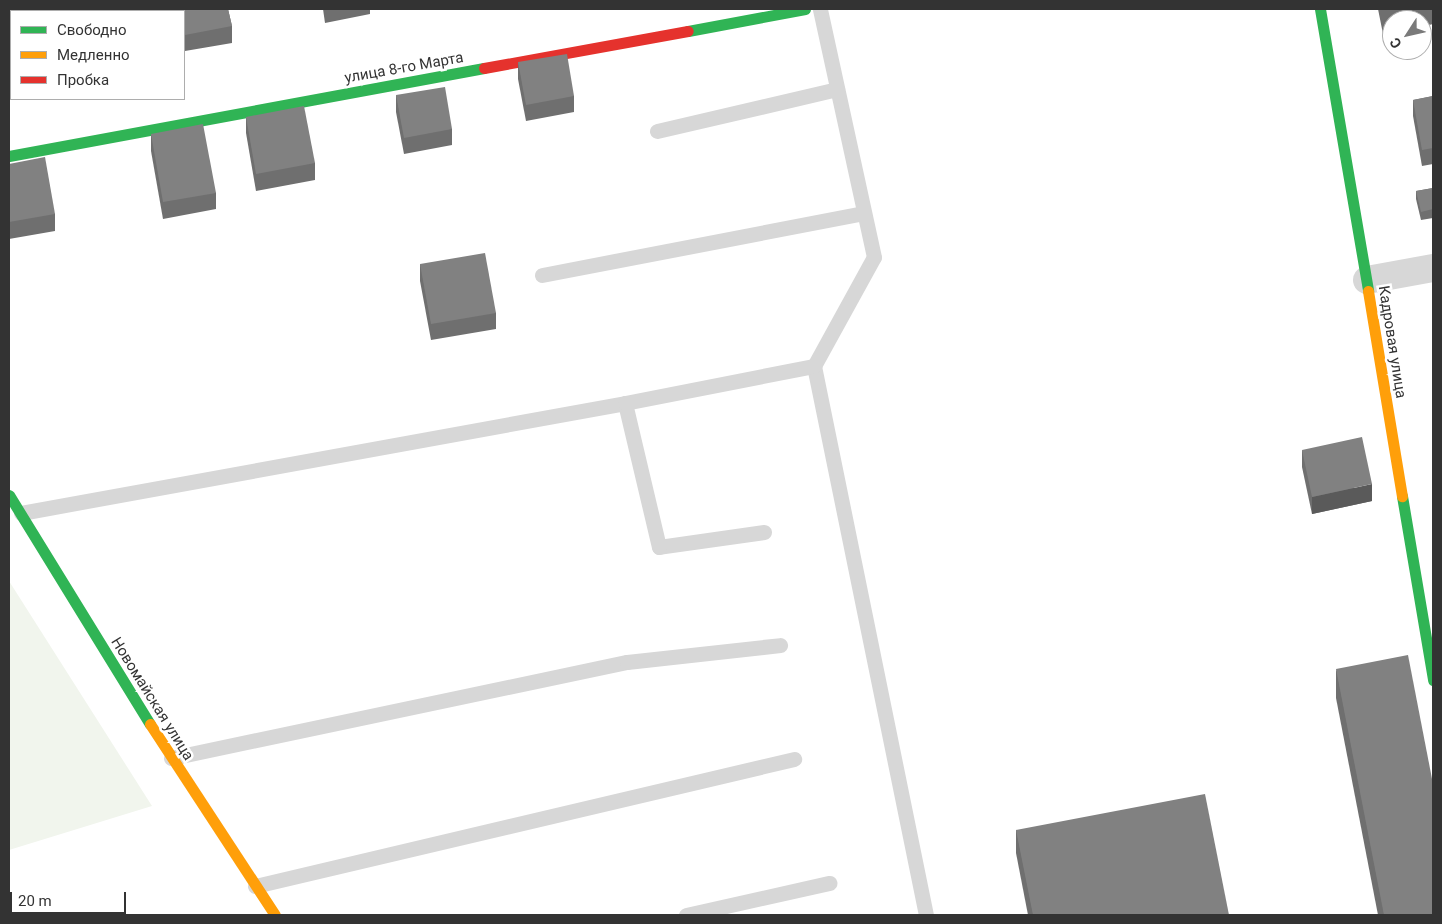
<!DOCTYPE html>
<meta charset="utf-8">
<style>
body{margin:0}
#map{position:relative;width:1442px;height:924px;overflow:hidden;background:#fff;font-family:Roboto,sans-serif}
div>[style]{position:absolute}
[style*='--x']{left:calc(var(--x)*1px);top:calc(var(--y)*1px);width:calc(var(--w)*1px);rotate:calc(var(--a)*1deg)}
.green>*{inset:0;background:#f1f5ed}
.lane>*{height:15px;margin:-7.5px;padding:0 7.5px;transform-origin:7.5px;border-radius:7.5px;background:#d7d7d7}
.street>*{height:28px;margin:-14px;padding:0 14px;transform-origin:14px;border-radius:14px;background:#d7d7d7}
.fast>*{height:11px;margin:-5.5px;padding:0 5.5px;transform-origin:5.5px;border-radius:5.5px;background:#30b455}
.slow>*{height:11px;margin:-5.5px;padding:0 5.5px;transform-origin:5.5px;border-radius:5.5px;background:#ff9f0a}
.jam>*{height:11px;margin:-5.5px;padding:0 5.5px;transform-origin:5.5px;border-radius:5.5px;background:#e5322d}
.wall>*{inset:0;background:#6f6f6f}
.shaded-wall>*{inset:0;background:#5a5a5a}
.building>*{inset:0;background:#818181}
span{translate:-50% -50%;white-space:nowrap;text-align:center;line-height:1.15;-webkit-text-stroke:5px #fff;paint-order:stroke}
.street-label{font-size:15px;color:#333}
.frame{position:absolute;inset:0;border:10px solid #333;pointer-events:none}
.legend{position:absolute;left:10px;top:10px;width:175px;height:90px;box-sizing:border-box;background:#fff;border:1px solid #adadad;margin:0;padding:6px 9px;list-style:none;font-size:15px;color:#333}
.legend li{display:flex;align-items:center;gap:10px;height:25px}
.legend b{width:25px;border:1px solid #adadad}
.north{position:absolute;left:1382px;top:10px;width:50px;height:50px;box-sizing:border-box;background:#fff;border:1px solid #adadad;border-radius:50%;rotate:235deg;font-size:14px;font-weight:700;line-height:20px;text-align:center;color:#333}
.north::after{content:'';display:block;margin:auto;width:18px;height:22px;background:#7a7a7a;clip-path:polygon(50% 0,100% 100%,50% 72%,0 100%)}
.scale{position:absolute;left:10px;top:892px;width:116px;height:22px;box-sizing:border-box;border:2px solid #333;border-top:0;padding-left:6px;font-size:15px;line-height:18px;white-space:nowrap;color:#333;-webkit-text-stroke:4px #fff;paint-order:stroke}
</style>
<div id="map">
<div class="green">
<div style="clip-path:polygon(9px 581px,152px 806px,9px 850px)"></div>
</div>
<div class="lane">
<div style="--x:657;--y:131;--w:185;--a:-13.1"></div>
<div style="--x:542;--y:275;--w:327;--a:-10.9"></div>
<div style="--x:814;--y:366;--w:560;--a:78.47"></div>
<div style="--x:21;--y:513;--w:614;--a:-10.32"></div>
<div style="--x:764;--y:532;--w:106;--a:171.9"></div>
<div style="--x:659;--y:547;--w:148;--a:-103.3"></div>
<div style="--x:625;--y:403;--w:193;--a:-11.1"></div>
<div style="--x:814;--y:366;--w:124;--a:-61.2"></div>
<div style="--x:874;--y:257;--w:254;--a:-102.3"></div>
<div style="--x:171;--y:758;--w:466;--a:-11.9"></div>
<div style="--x:627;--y:662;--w:154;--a:-6.3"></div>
<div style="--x:255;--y:886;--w:554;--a:-13.26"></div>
<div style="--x:686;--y:915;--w:147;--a:-12.6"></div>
</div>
<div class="street">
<div style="--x:1367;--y:280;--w:67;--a:-10.3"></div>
</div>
<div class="fast">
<div style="--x:1320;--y:9;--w:286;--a:80.3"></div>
<div style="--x:688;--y:31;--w:119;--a:-10.6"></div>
<div style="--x:9;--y:156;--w:483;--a:-10.5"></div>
<div style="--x:9;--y:495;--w:269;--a:58.4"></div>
<div style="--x:1402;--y:496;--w:187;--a:80.4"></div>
</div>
<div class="slow">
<div style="--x:1368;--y:291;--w:208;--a:80.6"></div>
<div style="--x:150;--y:724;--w:228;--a:56.8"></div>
</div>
<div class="jam">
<div style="--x:484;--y:68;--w:207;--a:-10.3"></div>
</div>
<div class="wall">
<div style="clip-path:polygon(177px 9px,228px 9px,232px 26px,232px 43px,185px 51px,184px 46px,184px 11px,178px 11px)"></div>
<div style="clip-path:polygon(323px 9px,370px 9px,370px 14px,325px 23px)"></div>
<div style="clip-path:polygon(1378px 9px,1433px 9px,1433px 24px,1422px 27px,1422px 20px,1392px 20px,1392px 32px,1383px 34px)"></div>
<div style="clip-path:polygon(518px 62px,574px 96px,574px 112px,526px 121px,518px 79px)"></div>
<div style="clip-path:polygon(396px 95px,452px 129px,452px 145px,404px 154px,396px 112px)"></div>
<div style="clip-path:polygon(1433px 96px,1433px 164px,1422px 166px,1413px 116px,1413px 100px)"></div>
<div style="clip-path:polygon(246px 117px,315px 163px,315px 180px,256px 191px,246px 133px)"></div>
<div style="clip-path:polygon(151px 134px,216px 193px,216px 209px,163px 219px,151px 151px)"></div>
<div style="clip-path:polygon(9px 164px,55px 214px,55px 231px,9px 239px)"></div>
<div style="clip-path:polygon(1433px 188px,1433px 218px,1421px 220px,1416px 199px,1416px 191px)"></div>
<div style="clip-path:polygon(420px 264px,496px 313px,496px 329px,431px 340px,420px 281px)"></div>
<div style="clip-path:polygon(1302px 450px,1372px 501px,1312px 514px,1302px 467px)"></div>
<div style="clip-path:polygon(1336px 669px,1433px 915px,1378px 915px,1336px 698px)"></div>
<div style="clip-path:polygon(1016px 830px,1229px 915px,1028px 915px,1016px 853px)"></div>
</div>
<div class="shaded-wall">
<div style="clip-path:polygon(11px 77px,11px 94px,9px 95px,9px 78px)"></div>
<div style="clip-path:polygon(1372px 484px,1372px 501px,1312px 514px,1312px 497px)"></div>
</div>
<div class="building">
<div style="clip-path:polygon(106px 9px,155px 9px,155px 11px,107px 11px)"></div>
<div style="clip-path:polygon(180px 9px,228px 9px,232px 26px,185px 35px,184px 30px,184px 11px,180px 11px)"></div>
<div style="clip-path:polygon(9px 15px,11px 15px,11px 77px,9px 78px)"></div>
<div style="clip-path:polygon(567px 54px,574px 96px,526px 105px,518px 62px)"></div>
<div style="clip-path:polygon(445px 87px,452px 129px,404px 138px,396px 95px)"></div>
<div style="clip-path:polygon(1433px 96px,1433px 148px,1422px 150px,1413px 100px)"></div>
<div style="clip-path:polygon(304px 106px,315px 163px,256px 174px,246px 117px)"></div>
<div style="clip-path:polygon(203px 124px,216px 193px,163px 202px,151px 134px)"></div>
<div style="clip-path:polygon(45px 157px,55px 214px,9px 222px,9px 164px)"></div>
<div style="clip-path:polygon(1433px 188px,1433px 209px,1421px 212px,1416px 191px)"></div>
<div style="clip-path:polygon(485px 253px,496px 313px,431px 324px,420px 264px)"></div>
<div style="clip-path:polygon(1362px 437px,1372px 484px,1312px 497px,1302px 450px)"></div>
<div style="clip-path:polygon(1408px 655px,1433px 784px,1433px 915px,1384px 915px,1336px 669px)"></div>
<div style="clip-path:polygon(1205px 794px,1229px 915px,1033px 915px,1016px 830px)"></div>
</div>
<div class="street-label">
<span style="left:404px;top:68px;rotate:-10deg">улица 8-го Марта</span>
<span style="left:1392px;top:342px;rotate:81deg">Кадровая улица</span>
<span style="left:152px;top:699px;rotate:58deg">Новомайская улица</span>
</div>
<div class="frame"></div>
<ul class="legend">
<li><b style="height:6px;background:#30b455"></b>Свободно</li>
<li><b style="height:6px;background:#ff9f0a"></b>Медленно</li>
<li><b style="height:6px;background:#e5322d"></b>Пробка</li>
</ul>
<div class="north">С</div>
<div class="scale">20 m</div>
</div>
